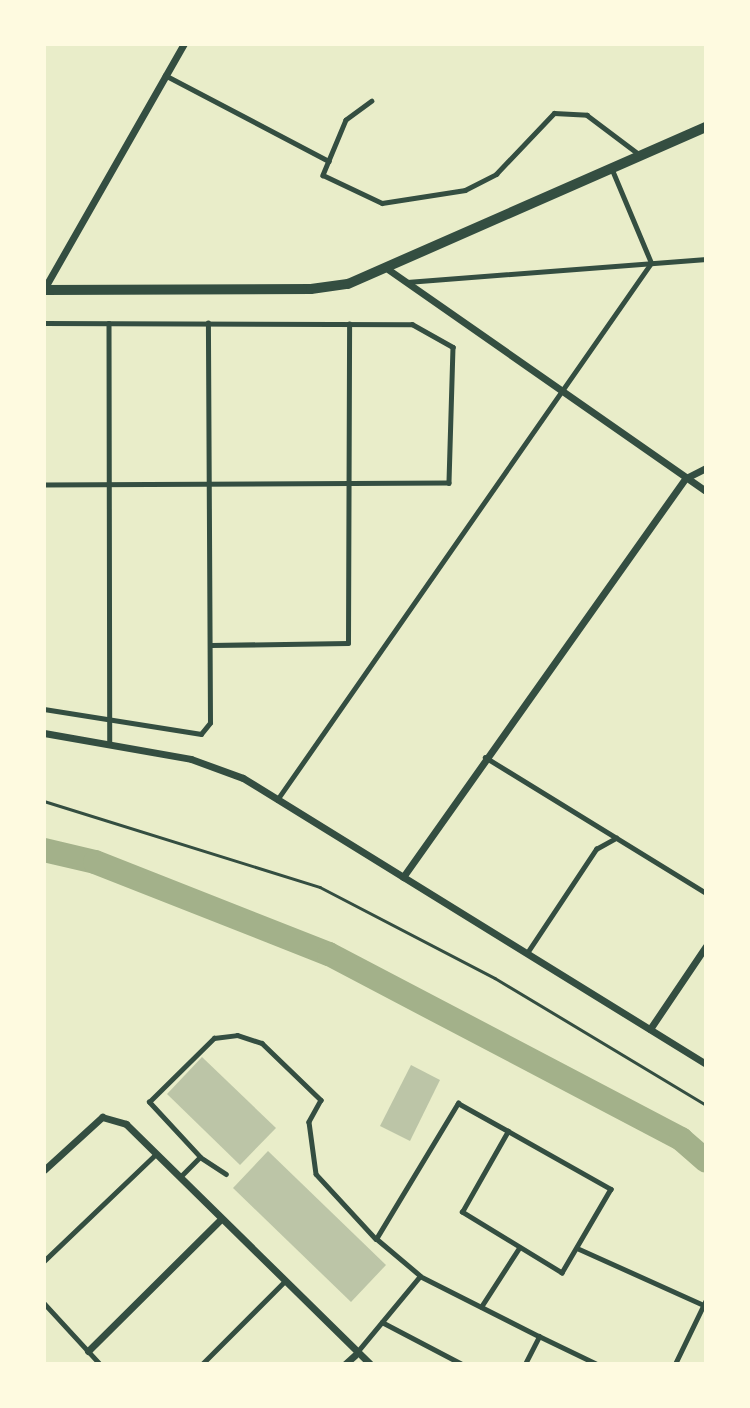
<!DOCTYPE html>
<style>
body{margin:0}
#map{position:relative;width:750px;height:1408px;overflow:hidden;background:#e9edc9;font-family:Inter,sans-serif}
div>[style]{position:absolute}
[style*='--x']{left:calc(var(--x)*1px);top:calc(var(--y)*1px);width:calc(var(--w)*1px);rotate:calc(var(--a)*1deg)}
.river>*{height:24px;margin:-12px;padding:0 12px;transform-origin:12px;border-radius:12px;background:#a3b18a}
.building>*{inset:0;background:#bcc5a7}
.path>*{height:2.5px;margin:-1.25px;padding:0 1.25px;transform-origin:1.25px;border-radius:1.25px;background:#344e41}
.service>*{height:4.5px;margin:-2.25px;padding:0 2.25px;transform-origin:2.25px;border-radius:2.25px;background:#344e41}
.minor>*{height:7px;margin:-3.5px;padding:0 3.5px;transform-origin:3.5px;border-radius:3.5px;background:#344e41}
.tertiary>*{height:10px;margin:-5px;padding:0 5px;transform-origin:5px;border-radius:5px;background:#344e41}
span{translate:-50% -50%;white-space:nowrap;text-align:center;line-height:1.15;-webkit-text-stroke:7px #fefae0;paint-order:stroke}
.frame{position:absolute;inset:0;border:46px solid #fefae0;pointer-events:none}
</style>
<div id="map">
<div class="river">
<div style="--x:44;--y:850;--w:52;--a:13.2"></div>
<div style="--x:95;--y:862;--w:251;--a:21.5"></div>
<div style="--x:329;--y:954;--w:398;--a:27.7"></div>
<div style="--x:681;--y:1139;--w:33;--a:41"></div>
</div>
<div class="building">
<div style="clip-path:polygon(202px 1057px,276px 1128px,240px 1165px,167px 1094px)"></div>
<div style="clip-path:polygon(411px 1065px,440px 1080px,410px 1141px,380px 1126px)"></div>
<div style="clip-path:polygon(268px 1151px,386px 1265px,351px 1302px,233px 1188px)"></div>
</div>
<div class="path">
<div style="--x:44;--y:801;--w:289;--a:17.3"></div>
<div style="--x:320;--y:887;--w:197;--a:27.5"></div>
<div style="--x:495;--y:978;--w:246;--a:31"></div>
</div>
<div class="service">
<div style="--x:165;--y:75;--w:185;--a:27.7"></div>
<div style="--x:372;--y:101;--w:32;--a:144"></div>
<div style="--x:346;--y:120;--w:60;--a:112.7"></div>
<div style="--x:323;--y:175;--w:65;--a:25.4"></div>
<div style="--x:382;--y:203;--w:84;--a:-8.9"></div>
<div style="--x:465;--y:190;--w:35;--a:-27"></div>
<div style="--x:496;--y:174;--w:84;--a:-46.4"></div>
<div style="--x:554;--y:113;--w:33;--a:3"></div>
<div style="--x:587;--y:115;--w:66;--a:37"></div>
<div style="--x:407;--y:282;--w:300;--a:-4.4"></div>
<div style="--x:44;--y:323;--w:368;--a:0.2"></div>
<div style="--x:412;--y:324;--w:47;--a:29.3"></div>
<div style="--x:453;--y:347;--w:136;--a:91.7"></div>
<div style="--x:449;--y:483;--w:405;--a:179.7"></div>
<div style="--x:109;--y:323;--w:422;--a:89.9"></div>
<div style="--x:211;--y:645;--w:137;--a:-0.8"></div>
<div style="--x:348;--y:643;--w:319;--a:-89.8"></div>
<div style="--x:44;--y:709;--w:159;--a:9"></div>
<div style="--x:201;--y:734;--w:14;--a:-51"></div>
<div style="--x:210;--y:723;--w:400;--a:-90.3"></div>
<div style="--x:485;--y:757;--w:259;--a:31.6"></div>
<div style="--x:277;--y:800;--w:654;--a:-55.14"></div>
<div style="--x:651;--y:263;--w:101;--a:-112.8"></div>
<div style="--x:527;--y:953;--w:125;--a:-56.4"></div>
<div style="--x:596;--y:849;--w:23;--a:-29"></div>
<div style="--x:200;--y:1157;--w:75;--a:-132.8"></div>
<div style="--x:149;--y:1102;--w:91;--a:-44.6"></div>
<div style="--x:214;--y:1038;--w:23;--a:-7"></div>
<div style="--x:237;--y:1035;--w:26;--a:18"></div>
<div style="--x:262;--y:1043;--w:82;--a:44"></div>
<div style="--x:321;--y:1100;--w:25;--a:119"></div>
<div style="--x:309;--y:1122;--w:52;--a:82.3"></div>
<div style="--x:316;--y:1174;--w:88;--a:47.3"></div>
<div style="--x:180;--y:1177;--w:28;--a:-45"></div>
<div style="--x:200;--y:1157;--w:31;--a:33"></div>
<div style="--x:577;--y:1248;--w:139;--a:24.2"></div>
<div style="--x:44;--y:1261;--w:155;--a:-43.7"></div>
<div style="--x:420;--y:1276;--w:57;--a:-139.9"></div>
<div style="--x:376;--y:1239;--w:159;--a:-58.9"></div>
<div style="--x:458;--y:1103;--w:57;--a:29.2"></div>
<div style="--x:508;--y:1131;--w:118;--a:29.4"></div>
<div style="--x:611;--y:1189;--w:97;--a:120.3"></div>
<div style="--x:562;--y:1273;--w:117;--a:-148.6"></div>
<div style="--x:462;--y:1212;--w:93;--a:-60.4"></div>
<div style="--x:44;--y:1303;--w:83;--a:47.4"></div>
<div style="--x:481;--y:1307;--w:70;--a:-57.2"></div>
<div style="--x:382;--y:1322;--w:90;--a:27.7"></div>
<div style="--x:358;--y:1351;--w:97;--a:-50.4"></div>
<div style="--x:420;--y:1276;--w:133;--a:26.8"></div>
<div style="--x:202;--y:1364;--w:116;--a:-45"></div>
<div style="--x:525;--y:1364;--w:31;--a:-63"></div>
<div style="--x:539;--y:1336;--w:64;--a:25.8"></div>
<div style="--x:675;--y:1364;--w:71;--a:-64.2"></div>
</div>
<div class="minor">
<div style="--x:389;--y:270;--w:386;--a:34.9"></div>
<div style="--x:44;--y:289;--w:282;--a:-60.3"></div>
<div style="--x:44;--y:733;--w:149;--a:10"></div>
<div style="--x:191;--y:759;--w:55;--a:20.1"></div>
<div style="--x:243;--y:778;--w:544;--a:31.7"></div>
<div style="--x:403;--y:877;--w:489;--a:-54.7"></div>
<div style="--x:686;--y:478;--w:22;--a:-27"></div>
<div style="--x:650;--y:1029;--w:100;--a:-56"></div>
<div style="--x:44;--y:1170;--w:79;--a:-42.4"></div>
<div style="--x:102;--y:1117;--w:25;--a:16"></div>
<div style="--x:126;--y:1124;--w:342;--a:44.5"></div>
<div style="--x:88;--y:1351;--w:186;--a:-44.8"></div>
<div style="--x:345;--y:1364;--w:13;--a:-42"></div>
</div>
<div class="tertiary">
<div style="--x:44;--y:290;--w:267;--a:-0.2"></div>
<div style="--x:311;--y:289;--w:37;--a:-8"></div>
<div style="--x:348;--y:284;--w:391;--a:-23.7"></div>
</div>
<div class="frame"></div>
</div>
